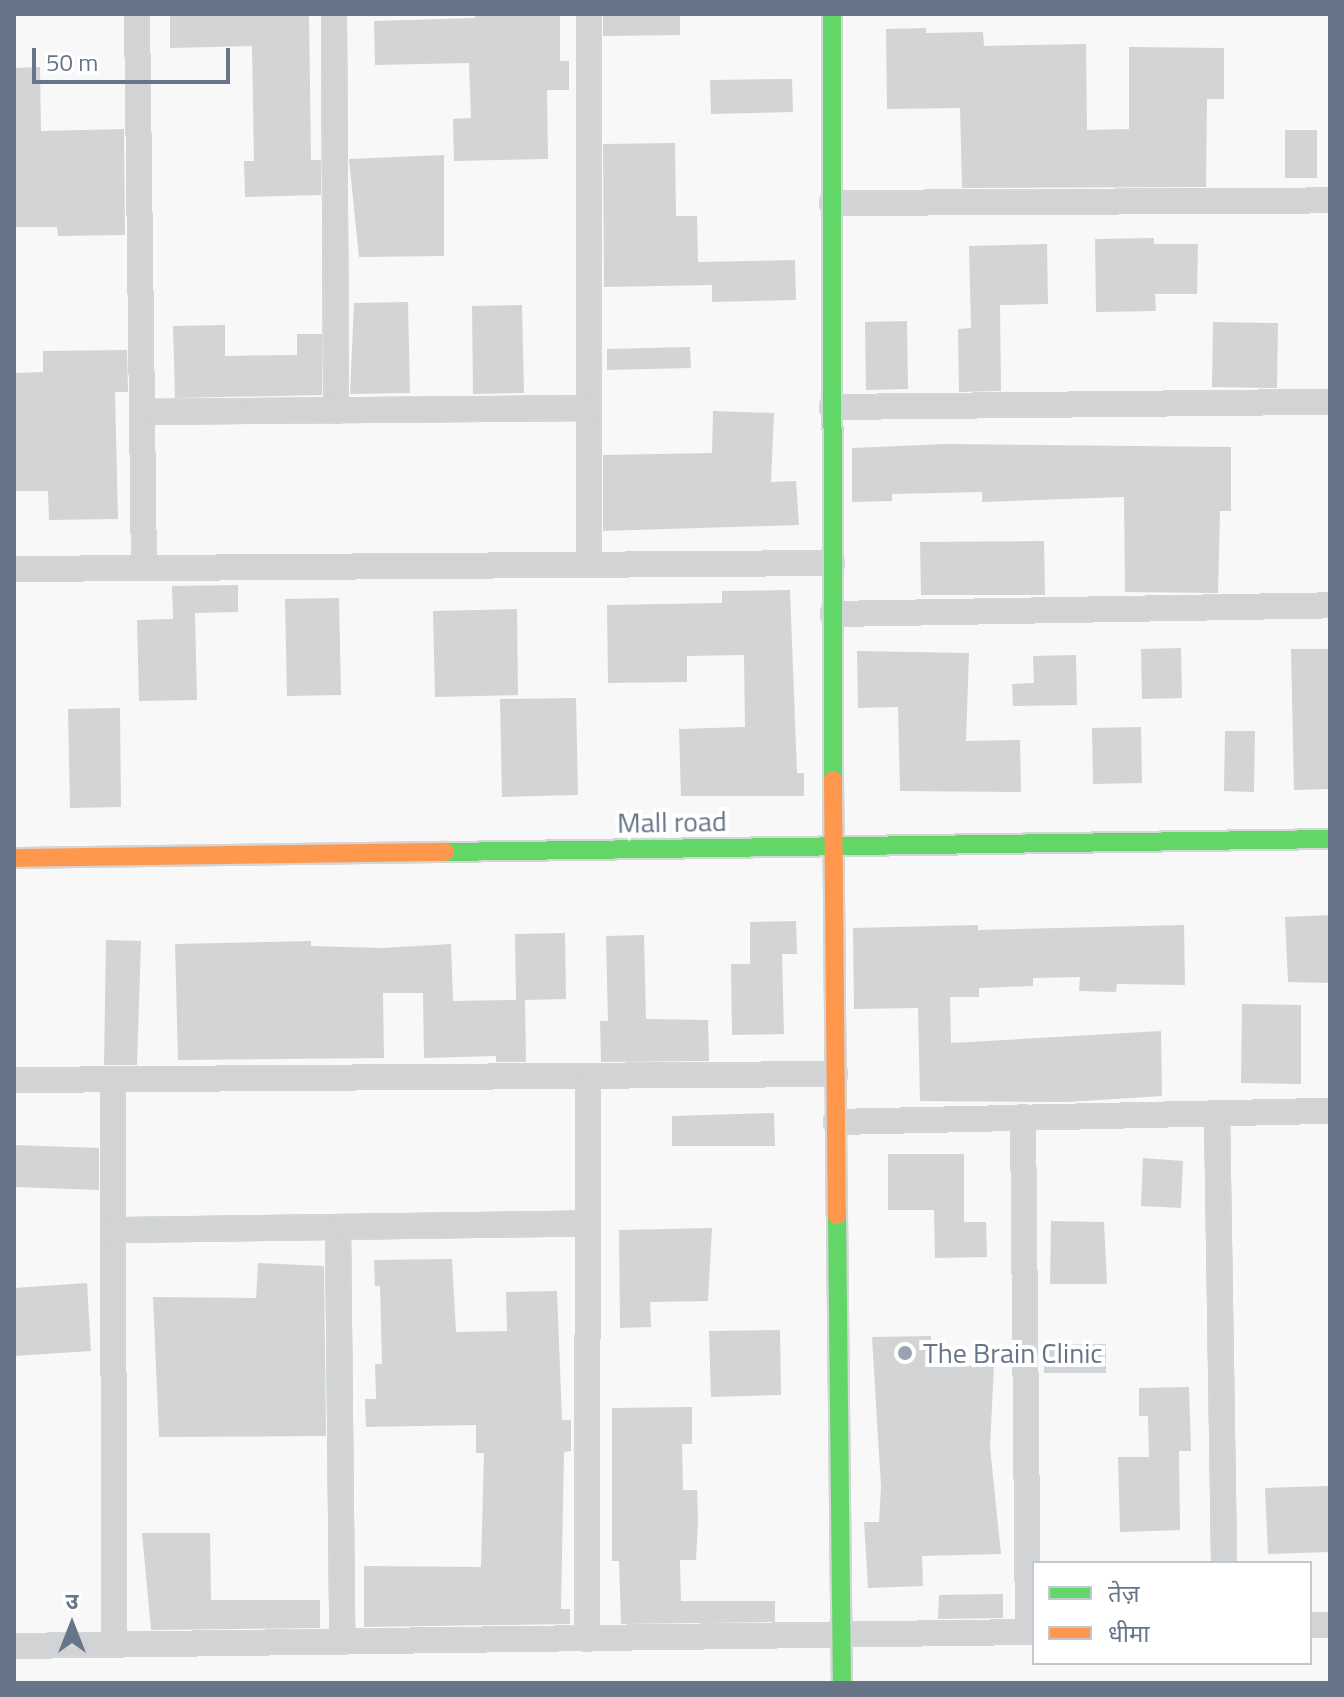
<!DOCTYPE html>
<meta charset="utf-8">
<style>
body{margin:0}
#map{position:relative;width:1344px;height:1697px;overflow:hidden;background:#f8f8f8;font-family:"Titillium Web","Noto Sans Devanagari",sans-serif}
div>[style]{position:absolute}
[style*='--x']{left:calc(var(--x)*1px);top:calc(var(--y)*1px);width:calc(var(--w)*1px);rotate:calc(var(--a)*1deg)}
.building>*{inset:0;background:#d3d4d5}
.roads{filter:drop-shadow(2px 0 #d3d5d7) drop-shadow(-2px 0 #d3d5d7) drop-shadow(0 2px #d3d5d7) drop-shadow(0 -2px #d3d5d7)}
.street>*{height:22px;margin:-11px;padding:0 11px;transform-origin:11px;border-radius:11px;background:#d2d3d4}
.fast>*{height:18px;margin:-9px;padding:0 9px;transform-origin:9px;border-radius:9px;background:#63d668}
.slow>*{height:18px;margin:-9px;padding:0 9px;transform-origin:9px;border-radius:9px;background:#ff974d}
.dots>*{width:22px;height:22px;translate:-50% -50%;box-sizing:border-box;border:4px solid #fff;border-radius:50%}
span{translate:-50% -50%;white-space:nowrap;text-align:center;line-height:1.15;-webkit-text-stroke:8px #fff;paint-order:stroke}
.street-label{font-size:28px;color:#677589}
.poi-label{font-size:28px;color:#677589}
.left{translate:0 -50%;text-align:left}
.frame{position:absolute;inset:0;border:16px solid #677589;pointer-events:none}
.legend{position:absolute;left:1032px;top:1561px;width:280px;height:104px;box-sizing:border-box;background:#fff;border:2px solid #c2c8d0;margin:0;padding:10px 14px;list-style:none;font-size:24px;color:#677589}
.legend li{display:flex;align-items:center;gap:16px;height:40px}
.legend b{width:40px;border:2px solid #c2c8d0}
.north{position:absolute;left:32px;top:1585px;width:80px;height:80px;-webkit-text-stroke:6px #fff;paint-order:stroke;rotate:0deg;font-size:22px;font-weight:700;line-height:32px;text-align:center;color:#677589}
.north::after{content:'';display:block;margin:auto;width:28px;height:36px;background:#677589;clip-path:polygon(50% 0,100% 100%,50% 72%,0 100%)}
.scale{position:absolute;left:32px;top:48px;width:198px;height:36px;box-sizing:border-box;border:4px solid #677589;border-top:0;padding-left:10px;font-size:24px;line-height:28px;white-space:nowrap;color:#677589;-webkit-text-stroke:6px #fff;paint-order:stroke}
</style>
<div id="map">
<div class="building">
<div style="clip-path:polygon(170px 14px,309px 14px,311px 160px,321px 160px,321px 195px,245px 197px,244px 161px,254px 161px,252px 46px,170px 48px)"></div>
<div style="clip-path:polygon(474px 14px,560px 14px,560px 61px,569px 61px,569px 90px,547px 90px,548px 159px,454px 161px,453px 119px,471px 118px,469px 63px,375px 65px,374px 21px,475px 18px)"></div>
<div style="clip-path:polygon(603px 14px,680px 14px,680px 35px,603px 36px)"></div>
<div style="clip-path:polygon(926px 28px,926px 33px,983px 32px,984px 46px,1086px 44px,1087px 130px,1129px 129px,1129px 47px,1224px 48px,1224px 99px,1207px 99px,1206px 187px,962px 188px,960px 108px,887px 109px,886px 29px)"></div>
<div style="clip-path:polygon(40px 67px,41px 131px,124px 129px,125px 235px,58px 236px,57px 227px,14px 227px,14px 68px)"></div>
<div style="clip-path:polygon(792px 79px,793px 112px,711px 114px,710px 80px)"></div>
<div style="clip-path:polygon(1285px 130px,1317px 130px,1317px 178px,1285px 178px)"></div>
<div style="clip-path:polygon(675px 143px,676px 216px,697px 216px,698px 262px,795px 260px,796px 300px,712px 302px,712px 285px,604px 287px,603px 144px)"></div>
<div style="clip-path:polygon(444px 155px,444px 256px,359px 257px,349px 159px)"></div>
<div style="clip-path:polygon(1154px 238px,1154px 244px,1198px 244px,1197px 294px,1155px 294px,1156px 311px,1096px 312px,1095px 239px)"></div>
<div style="clip-path:polygon(1047px 244px,1048px 304px,1000px 305px,1001px 391px,959px 392px,958px 329px,971px 328px,969px 246px)"></div>
<div style="clip-path:polygon(408px 302px,410px 393px,350px 394px,354px 303px)"></div>
<div style="clip-path:polygon(522px 305px,524px 393px,473px 394px,472px 306px)"></div>
<div style="clip-path:polygon(907px 321px,908px 389px,866px 390px,865px 322px)"></div>
<div style="clip-path:polygon(1213px 322px,1278px 323px,1277px 388px,1212px 387px)"></div>
<div style="clip-path:polygon(225px 325px,225px 356px,297px 355px,297px 334px,322px 334px,322px 395px,175px 398px,173px 326px)"></div>
<div style="clip-path:polygon(690px 347px,691px 368px,607px 370px,607px 349px)"></div>
<div style="clip-path:polygon(127px 350px,128px 392px,115px 392px,118px 519px,49px 520px,48px 491px,14px 491px,14px 373px,43px 372px,43px 351px)"></div>
<div style="clip-path:polygon(713px 411px,774px 413px,771px 482px,796px 481px,799px 525px,603px 531px,603px 455px,712px 453px)"></div>
<div style="clip-path:polygon(945px 444px,1231px 447px,1231px 511px,1220px 511px,1218px 593px,1125px 592px,1124px 497px,982px 502px,982px 492px,892px 494px,892px 501px,852px 502px,852px 448px)"></div>
<div style="clip-path:polygon(1044px 541px,1045px 595px,921px 595px,920px 542px)"></div>
<div style="clip-path:polygon(238px 585px,238px 612px,195px 613px,197px 700px,139px 701px,137px 620px,173px 619px,172px 586px)"></div>
<div style="clip-path:polygon(790px 590px,797px 773px,804px 773px,804px 796px,681px 796px,679px 729px,745px 727px,744px 655px,687px 656px,687px 682px,608px 683px,607px 605px,722px 603px,722px 591px)"></div>
<div style="clip-path:polygon(339px 598px,341px 695px,287px 696px,285px 599px)"></div>
<div style="clip-path:polygon(517px 609px,518px 695px,435px 697px,433px 611px)"></div>
<div style="clip-path:polygon(1181px 648px,1182px 698px,1142px 699px,1141px 649px)"></div>
<div style="clip-path:polygon(1291px 649px,1330px 649px,1330px 789px,1294px 790px)"></div>
<div style="clip-path:polygon(857px 651px,969px 653px,966px 741px,1020px 740px,1021px 792px,900px 791px,898px 707px,858px 708px)"></div>
<div style="clip-path:polygon(1076px 655px,1077px 705px,1013px 706px,1012px 684px,1034px 683px,1033px 656px)"></div>
<div style="clip-path:polygon(576px 698px,578px 795px,502px 797px,500px 699px)"></div>
<div style="clip-path:polygon(120px 708px,121px 807px,70px 808px,68px 709px)"></div>
<div style="clip-path:polygon(1141px 727px,1142px 783px,1093px 784px,1092px 728px)"></div>
<div style="clip-path:polygon(1225px 731px,1255px 731px,1254px 792px,1224px 791px)"></div>
<div style="clip-path:polygon(1330px 915px,1330px 983px,1288px 982px,1285px 917px)"></div>
<div style="clip-path:polygon(796px 921px,797px 954px,782px 954px,784px 1034px,732px 1035px,731px 964px,750px 964px,750px 922px)"></div>
<div style="clip-path:polygon(978px 925px,978px 930px,1184px 925px,1185px 985px,1117px 984px,1116px 992px,1079px 991px,1080px 977px,1033px 978px,1033px 986px,979px 988px,979px 997px,950px 997px,951px 1043px,1161px 1031px,1162px 1096px,1066px 1102px,920px 1101px,918px 1008px,854px 1009px,853px 928px)"></div>
<div style="clip-path:polygon(565px 933px,566px 999px,525px 1000px,526px 1062px,496px 1062px,496px 1056px,424px 1058px,423px 993px,383px 993px,384px 1058px,178px 1060px,175px 944px,311px 941px,311px 946px,382px 948px,451px 944px,453px 1001px,516px 1000px,515px 934px)"></div>
<div style="clip-path:polygon(644px 935px,646px 1019px,708px 1020px,709px 1061px,601px 1062px,600px 1021px,608px 1021px,606px 936px)"></div>
<div style="clip-path:polygon(106px 940px,141px 941px,137px 1065px,104px 1065px)"></div>
<div style="clip-path:polygon(1242px 1004px,1301px 1005px,1301px 1084px,1241px 1083px)"></div>
<div style="clip-path:polygon(774px 1113px,775px 1146px,672px 1146px,672px 1116px)"></div>
<div style="clip-path:polygon(14px 1145px,99px 1148px,99px 1190px,14px 1187px)"></div>
<div style="clip-path:polygon(888px 1154px,964px 1154px,964px 1222px,986px 1222px,987px 1257px,935px 1258px,934px 1210px,888px 1210px)"></div>
<div style="clip-path:polygon(1143px 1158px,1183px 1161px,1181px 1208px,1141px 1206px)"></div>
<div style="clip-path:polygon(1051px 1221px,1104px 1222px,1107px 1284px,1050px 1284px)"></div>
<div style="clip-path:polygon(712px 1228px,708px 1301px,650px 1302px,651px 1327px,620px 1328px,619px 1230px)"></div>
<div style="clip-path:polygon(452px 1259px,456px 1332px,507px 1331px,506px 1292px,557px 1291px,562px 1420px,571px 1420px,571px 1451px,564px 1452px,561px 1609px,570px 1609px,570px 1624px,364px 1627px,364px 1566px,481px 1567px,484px 1453px,476px 1453px,476px 1425px,366px 1427px,365px 1399px,376px 1399px,375px 1364px,382px 1364px,380px 1286px,375px 1286px,374px 1260px)"></div>
<div style="clip-path:polygon(258px 1263px,324px 1266px,326px 1436px,159px 1437px,153px 1297px,256px 1298px)"></div>
<div style="clip-path:polygon(87px 1283px,91px 1351px,14px 1356px,14px 1288px)"></div>
<div style="clip-path:polygon(780px 1330px,781px 1395px,711px 1397px,709px 1331px)"></div>
<div style="clip-path:polygon(931px 1336px,931px 1366px,994px 1365px,990px 1447px,1001px 1554px,922px 1556px,923px 1586px,868px 1588px,864px 1522px,879px 1522px,881px 1487px,872px 1337px)"></div>
<div style="clip-path:polygon(1106px 1344px,1106px 1373px,1044px 1373px,1044px 1345px)"></div>
<div style="clip-path:polygon(1189px 1387px,1191px 1451px,1179px 1451px,1180px 1530px,1120px 1532px,1118px 1457px,1149px 1457px,1148px 1416px,1139px 1416px,1139px 1388px)"></div>
<div style="clip-path:polygon(692px 1407px,692px 1444px,682px 1444px,683px 1490px,697px 1490px,698px 1522px,696px 1560px,680px 1560px,681px 1601px,775px 1601px,775px 1622px,621px 1624px,619px 1561px,612px 1561px,612px 1408px)"></div>
<div style="clip-path:polygon(1330px 1486px,1330px 1552px,1268px 1554px,1265px 1488px)"></div>
<div style="clip-path:polygon(142px 1533px,210px 1533px,211px 1600px,320px 1600px,320px 1628px,151px 1630px)"></div>
<div style="clip-path:polygon(1003px 1594px,1003px 1618px,938px 1619px,939px 1595px)"></div>
</div>
<div class="roads">
<div class="street">
<div style="--x:137;--y:14;--w:554;--a:89.28"></div>
<div style="--x:334;--y:14;--w:397;--a:89.7"></div>
<div style="--x:589;--y:14;--w:551;--a:90"></div>
<div style="--x:832;--y:203;--w:498;--a:-0.3"></div>
<div style="--x:832;--y:407;--w:498;--a:-0.6"></div>
<div style="--x:142;--y:412;--w:447;--a:-0.5"></div>
<div style="--x:14;--y:569;--w:818;--a:-0.42"></div>
<div style="--x:833;--y:614;--w:497;--a:-1"></div>
<div style="--x:113;--y:1079;--w:566;--a:89.9"></div>
<div style="--x:14;--y:1080;--w:821;--a:-0.42"></div>
<div style="--x:1217;--y:1113;--w:450;--a:89.1"></div>
<div style="--x:1023;--y:1117;--w:515;--a:89.44"></div>
<div style="--x:836;--y:1122;--w:494;--a:-1.3"></div>
<div style="--x:338;--y:1227;--w:415;--a:89.4"></div>
<div style="--x:116;--y:1230;--w:472;--a:-0.8"></div>
<div style="--x:1310;--y:1625;--w:20;--a:0"></div>
<div style="--x:587;--y:1639;--w:563;--a:-89.9"></div>
<div style="--x:14;--y:1646;--w:1020;--a:-0.79"></div>
</div>
<div class="fast">
<div style="--x:832;--y:14;--w:766;--a:89.93"></div>
<div style="--x:445;--y:852;--w:885;--a:-0.84"></div>
<div style="--x:837;--y:1215;--w:468;--a:89.4"></div>
</div>
<div class="slow">
<div style="--x:833;--y:780;--w:435;--a:89.5"></div>
<div style="--x:14;--y:858;--w:431;--a:-0.8"></div>
</div>
</div>
<div class="dots">
<div style="left:905px;top:1353px;background:#9aa3b0"></div>
</div>
<div class="street-label">
<span style="left:672px;top:822px;rotate:-1deg">Mall road</span>
</div>
<div class="poi-label">
<span class="left" style="left:923px;top:1353px">The Brain Clinic</span>
</div>
<div class="frame"></div>
<ul class="legend">
<li><b style="height:10px;background:#63d668"></b>तेज़</li>
<li><b style="height:10px;background:#ff974d"></b>धीमा</li>
</ul>
<div class="north">उ</div>
<div class="scale">50 m</div>
</div>
